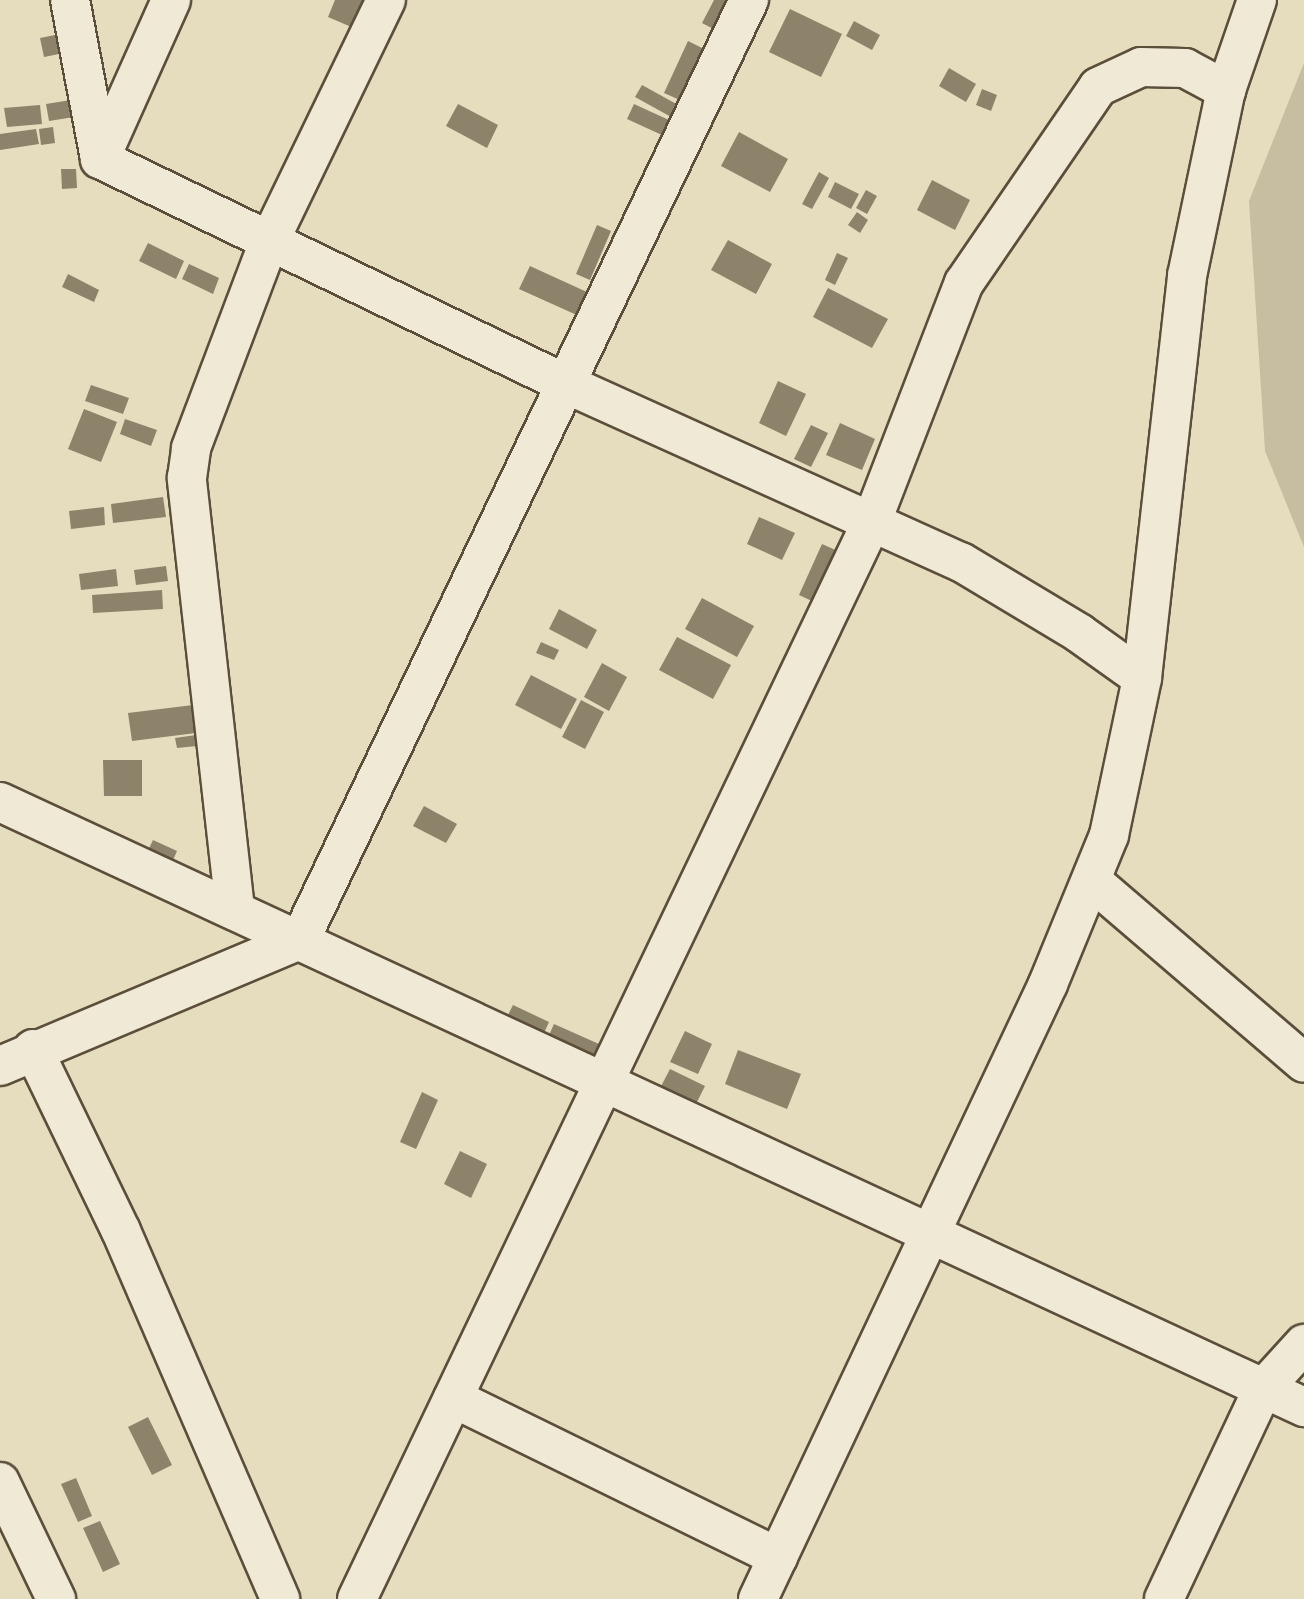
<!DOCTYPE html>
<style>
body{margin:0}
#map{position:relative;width:1304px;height:1599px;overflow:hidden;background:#e6ddbf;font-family:Vollkorn,serif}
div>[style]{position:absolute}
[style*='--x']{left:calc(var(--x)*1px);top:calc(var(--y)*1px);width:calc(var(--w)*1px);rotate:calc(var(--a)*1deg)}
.green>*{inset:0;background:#c7bda1}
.building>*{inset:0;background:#8d826a}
.roads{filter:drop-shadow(2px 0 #5b4e3a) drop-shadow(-2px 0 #5b4e3a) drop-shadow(0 2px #5b4e3a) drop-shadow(0 -2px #5b4e3a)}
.minor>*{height:38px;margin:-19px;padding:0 19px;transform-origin:19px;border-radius:19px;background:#efe9d5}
span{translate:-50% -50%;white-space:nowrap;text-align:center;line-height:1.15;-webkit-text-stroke:8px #efe9d5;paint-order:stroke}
</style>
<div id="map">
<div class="green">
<div style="clip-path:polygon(1304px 63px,1304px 547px,1265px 451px,1249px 201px)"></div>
</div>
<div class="building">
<div style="clip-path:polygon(335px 0,370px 0,363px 32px,328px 17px)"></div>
<div style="clip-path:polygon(714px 0,740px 0,723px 34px,702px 23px)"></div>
<div style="clip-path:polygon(790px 9px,842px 34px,821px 77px,769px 52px)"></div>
<div style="clip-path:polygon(854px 21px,880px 35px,872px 50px,846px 36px)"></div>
<div style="clip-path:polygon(60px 34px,64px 53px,44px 57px,40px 38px)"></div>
<div style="clip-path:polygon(688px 41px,714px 54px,691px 105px,664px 93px)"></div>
<div style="clip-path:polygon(949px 68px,976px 84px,966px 102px,939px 86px)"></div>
<div style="clip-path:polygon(642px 85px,689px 111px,682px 123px,635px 97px)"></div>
<div style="clip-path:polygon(982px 89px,997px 95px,991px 111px,976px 105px)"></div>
<div style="clip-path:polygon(71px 100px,74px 117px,49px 121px,46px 104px)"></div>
<div style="clip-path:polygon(458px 104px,498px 125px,487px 148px,446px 126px)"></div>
<div style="clip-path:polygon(634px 104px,682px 126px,675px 141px,627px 119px)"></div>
<div style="clip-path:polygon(40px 105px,42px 124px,7px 127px,4px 108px)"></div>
<div style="clip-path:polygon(53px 127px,55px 143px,41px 145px,39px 129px)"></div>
<div style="clip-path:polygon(36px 129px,39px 144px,0 150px,0 134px)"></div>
<div style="clip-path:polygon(739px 132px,788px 159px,770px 192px,721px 166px)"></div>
<div style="clip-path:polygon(61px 169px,76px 169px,77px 188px,62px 189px)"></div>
<div style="clip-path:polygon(819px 172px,829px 178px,812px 209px,802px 204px)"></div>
<div style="clip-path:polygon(932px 180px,970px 200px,955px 230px,917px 210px)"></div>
<div style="clip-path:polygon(835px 182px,859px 194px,851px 209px,828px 197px)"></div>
<div style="clip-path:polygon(866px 190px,877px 196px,867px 214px,856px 208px)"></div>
<div style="clip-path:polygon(857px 212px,868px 220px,860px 233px,848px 225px)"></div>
<div style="clip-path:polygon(597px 225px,611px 231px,590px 280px,576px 274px)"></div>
<div style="clip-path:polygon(728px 240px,772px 264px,756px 294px,711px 270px)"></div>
<div style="clip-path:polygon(148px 243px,184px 261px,176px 279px,139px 261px)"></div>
<div style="clip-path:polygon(837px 253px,848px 258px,835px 285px,825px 280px)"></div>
<div style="clip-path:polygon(189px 264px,219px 278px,213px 294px,182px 279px)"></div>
<div style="clip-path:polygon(530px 266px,600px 298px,590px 321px,519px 289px)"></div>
<div style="clip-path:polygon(68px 274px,99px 290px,94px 302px,62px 287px)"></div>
<div style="clip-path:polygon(828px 288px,888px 319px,872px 348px,813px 317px)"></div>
<div style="clip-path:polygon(778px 381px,806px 394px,786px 436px,759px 423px)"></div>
<div style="clip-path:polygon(91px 385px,129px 398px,123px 414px,85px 401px)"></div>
<div style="clip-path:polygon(84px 409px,117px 422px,101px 462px,68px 449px)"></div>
<div style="clip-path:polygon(125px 419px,157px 430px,151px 446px,120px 434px)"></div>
<div style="clip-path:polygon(840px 423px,875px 439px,862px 470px,826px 455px)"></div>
<div style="clip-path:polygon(811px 425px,828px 433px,811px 467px,794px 459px)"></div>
<div style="clip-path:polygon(163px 497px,166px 517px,113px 523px,111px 504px)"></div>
<div style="clip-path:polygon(104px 507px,105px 525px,71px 529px,69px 511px)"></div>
<div style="clip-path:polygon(759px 517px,795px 533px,782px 560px,747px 544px)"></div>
<div style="clip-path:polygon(822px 544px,849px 556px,825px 607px,799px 595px)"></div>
<div style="clip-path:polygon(166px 566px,168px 581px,136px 585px,134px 570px)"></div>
<div style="clip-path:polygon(116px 569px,118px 586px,81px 590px,79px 574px)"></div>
<div style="clip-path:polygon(162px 590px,163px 609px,93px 613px,92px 595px)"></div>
<div style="clip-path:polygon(702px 598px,754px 626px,737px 657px,685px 629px)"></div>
<div style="clip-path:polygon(559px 609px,597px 630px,587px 649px,549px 629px)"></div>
<div style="clip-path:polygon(677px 637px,731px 665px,713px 699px,659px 670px)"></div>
<div style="clip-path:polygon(541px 642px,559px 650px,554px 660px,536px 653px)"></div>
<div style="clip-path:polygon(602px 663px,627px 677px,609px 711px,584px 697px)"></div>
<div style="clip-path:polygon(531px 675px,577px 699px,561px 729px,515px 705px)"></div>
<div style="clip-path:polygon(581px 700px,604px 712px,585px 749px,562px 737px)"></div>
<div style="clip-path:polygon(193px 705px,196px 733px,132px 741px,128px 713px)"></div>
<div style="clip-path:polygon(196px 735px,197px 746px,177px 748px,175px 738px)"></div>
<div style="clip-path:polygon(103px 760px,142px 760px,142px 796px,104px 796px)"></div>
<div style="clip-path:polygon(424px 806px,457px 824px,446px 843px,413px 826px)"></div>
<div style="clip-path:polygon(153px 840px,177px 851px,170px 867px,145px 857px)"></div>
<div style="clip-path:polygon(513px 1005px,549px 1022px,540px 1042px,503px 1025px)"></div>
<div style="clip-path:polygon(554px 1024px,617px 1052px,607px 1072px,545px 1044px)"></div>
<div style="clip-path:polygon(685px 1031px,712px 1044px,698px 1074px,670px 1062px)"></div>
<div style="clip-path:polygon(738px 1050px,801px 1074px,787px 1109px,725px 1084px)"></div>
<div style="clip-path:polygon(670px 1069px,705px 1086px,692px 1112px,656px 1096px)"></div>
<div style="clip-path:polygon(422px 1092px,438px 1100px,416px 1149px,400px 1142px)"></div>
<div style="clip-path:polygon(460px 1151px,487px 1164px,471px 1198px,444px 1184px)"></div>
<div style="clip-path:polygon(148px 1417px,172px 1465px,152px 1475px,128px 1427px)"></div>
<div style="clip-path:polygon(76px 1478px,92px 1516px,78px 1522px,61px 1484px)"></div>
<div style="clip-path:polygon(100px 1521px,120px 1564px,103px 1572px,83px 1528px)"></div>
</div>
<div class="roads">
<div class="minor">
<div style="--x:70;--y:0;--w:162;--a:79.3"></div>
<div style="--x:100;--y:159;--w:517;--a:25.77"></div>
<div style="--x:566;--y:384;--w:433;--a:24.3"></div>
<div style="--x:961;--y:562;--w:138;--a:31"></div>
<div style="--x:1079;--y:633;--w:77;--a:35.5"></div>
<div style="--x:100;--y:159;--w:174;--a:-65.9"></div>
<div style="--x:0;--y:802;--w:1438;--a:24.89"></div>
<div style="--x:1092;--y:881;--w:279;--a:40.6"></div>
<div style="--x:235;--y:909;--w:434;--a:-96.4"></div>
<div style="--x:187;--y:478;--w:30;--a:-82"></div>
<div style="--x:191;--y:448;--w:218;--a:-69.3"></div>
<div style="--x:268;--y:244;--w:271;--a:-64.2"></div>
<div style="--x:33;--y:1049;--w:202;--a:64.2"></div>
<div style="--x:121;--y:1231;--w:401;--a:66.6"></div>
<div style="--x:0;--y:1066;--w:325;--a:-22.8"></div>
<div style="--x:300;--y:940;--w:1042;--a:-64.47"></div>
<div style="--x:453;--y:1398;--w:362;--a:26.1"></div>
<div style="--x:0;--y:1482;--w:130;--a:64.4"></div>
<div style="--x:357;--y:1599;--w:1195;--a:-64.46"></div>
<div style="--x:872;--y:521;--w:255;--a:-68.9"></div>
<div style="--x:964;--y:283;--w:237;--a:-55.6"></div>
<div style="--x:1098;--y:87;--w:47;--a:-24.9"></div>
<div style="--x:1141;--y:67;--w:44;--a:1.3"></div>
<div style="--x:1185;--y:68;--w:47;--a:28.2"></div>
<div style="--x:758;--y:1599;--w:680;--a:-64.75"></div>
<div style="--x:1048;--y:984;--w:161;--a:-67.7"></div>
<div style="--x:1109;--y:835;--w:160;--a:-78.1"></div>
<div style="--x:1142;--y:678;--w:405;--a:-83.6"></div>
<div style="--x:1187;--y:276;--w:190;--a:-78.2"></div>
<div style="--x:1226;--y:90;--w:95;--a:-71"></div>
<div style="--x:1164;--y:1599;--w:232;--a:-64.8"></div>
<div style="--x:1263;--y:1389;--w:61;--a:-47.7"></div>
</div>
</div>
</div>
